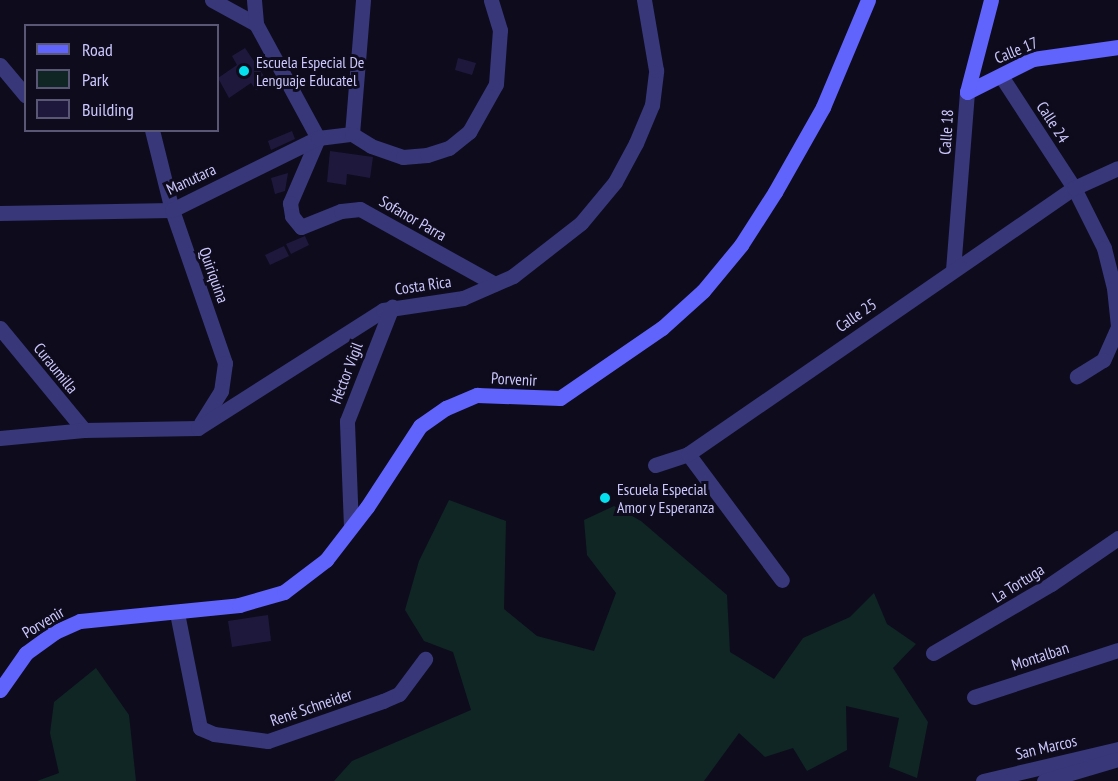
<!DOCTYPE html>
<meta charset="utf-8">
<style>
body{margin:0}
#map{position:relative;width:1118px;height:781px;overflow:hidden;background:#0e0b1c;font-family:"PT Sans Narrow",sans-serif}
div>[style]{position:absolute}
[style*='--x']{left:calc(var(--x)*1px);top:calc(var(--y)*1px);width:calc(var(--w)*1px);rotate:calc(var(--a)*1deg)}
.green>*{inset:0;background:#0f2624}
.building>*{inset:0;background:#1e183d}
.street>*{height:15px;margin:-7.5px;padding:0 7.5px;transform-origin:7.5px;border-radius:7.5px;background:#37377a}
.secondary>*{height:15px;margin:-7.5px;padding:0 7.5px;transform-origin:7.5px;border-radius:7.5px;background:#6063fc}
.dots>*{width:16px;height:16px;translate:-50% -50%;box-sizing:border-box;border:3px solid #0e0b1c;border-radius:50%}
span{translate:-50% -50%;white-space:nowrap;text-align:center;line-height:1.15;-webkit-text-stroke:6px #0e0b1c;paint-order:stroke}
.street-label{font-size:16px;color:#cbc7fe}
.poi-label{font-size:16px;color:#cbc7fe}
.left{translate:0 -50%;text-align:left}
.legend{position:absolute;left:24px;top:24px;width:195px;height:108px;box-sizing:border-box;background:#0e0b1c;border:2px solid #5a5676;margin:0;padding:8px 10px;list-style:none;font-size:18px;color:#cbc7fe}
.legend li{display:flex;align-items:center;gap:12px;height:30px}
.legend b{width:30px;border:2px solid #5a5676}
</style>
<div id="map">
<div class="green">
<div style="clip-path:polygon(449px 500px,506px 521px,504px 609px,537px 636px,594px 651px,616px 593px,587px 555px,584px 520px,614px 506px,641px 521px,727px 595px,730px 652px,774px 679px,803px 638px,850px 617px,874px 593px,887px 624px,916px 644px,893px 668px,928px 722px,917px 778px,889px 767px,899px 718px,846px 706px,847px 750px,807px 771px,793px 748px,765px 757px,739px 733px,704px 781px,334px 781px,352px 761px,471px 710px,453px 652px,424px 641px,405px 610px,419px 561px)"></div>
<div style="clip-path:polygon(96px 668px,129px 715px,136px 781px,37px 781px,59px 773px,50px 733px,54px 702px)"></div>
</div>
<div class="building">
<div style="clip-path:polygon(245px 48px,268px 82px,256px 90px,251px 83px,229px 98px,218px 78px,237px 65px,232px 56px)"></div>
<div style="clip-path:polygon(458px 58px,476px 63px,472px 75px,455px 70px)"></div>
<div style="clip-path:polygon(292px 131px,295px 139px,271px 150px,268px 141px)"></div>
<div style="clip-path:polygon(330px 151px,373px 157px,370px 178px,347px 174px,346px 185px,327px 182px)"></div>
<div style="clip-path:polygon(288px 173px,285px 191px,275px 194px,271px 178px)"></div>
<div style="clip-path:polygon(305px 236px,309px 245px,291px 254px,286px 244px)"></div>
<div style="clip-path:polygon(284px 246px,289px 256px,270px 265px,265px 255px)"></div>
<div style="clip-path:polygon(268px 615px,271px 641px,232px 647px,228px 621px)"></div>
</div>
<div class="street">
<div style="--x:212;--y:0;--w:50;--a:28.6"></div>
<div style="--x:256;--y:24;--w:130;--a:61.5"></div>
<div style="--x:254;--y:0;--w:24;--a:85"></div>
<div style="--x:0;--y:65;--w:40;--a:50"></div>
<div style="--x:1001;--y:76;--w:134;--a:56.9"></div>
<div style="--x:1074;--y:188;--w:67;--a:63.4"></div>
<div style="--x:1104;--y:248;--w:41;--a:76"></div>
<div style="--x:1114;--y:288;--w:39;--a:84"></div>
<div style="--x:1118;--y:327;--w:36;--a:114"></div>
<div style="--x:1103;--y:360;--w:31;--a:148"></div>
<div style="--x:152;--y:130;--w:82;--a:76"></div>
<div style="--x:172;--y:210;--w:162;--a:70.9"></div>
<div style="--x:225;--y:363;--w:28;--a:98"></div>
<div style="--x:221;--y:391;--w:38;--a:122"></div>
<div style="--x:352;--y:134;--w:134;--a:-85.3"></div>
<div style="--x:318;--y:138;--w:71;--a:113.3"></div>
<div style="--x:290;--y:203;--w:13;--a:81"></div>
<div style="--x:292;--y:216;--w:14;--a:51"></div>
<div style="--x:301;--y:227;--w:43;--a:-21.8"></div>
<div style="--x:341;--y:211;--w:19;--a:-6"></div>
<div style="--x:360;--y:209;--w:154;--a:29.1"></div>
<div style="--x:0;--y:213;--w:172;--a:-1"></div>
<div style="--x:172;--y:210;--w:163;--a:-26.3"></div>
<div style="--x:318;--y:138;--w:34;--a:-7"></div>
<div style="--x:352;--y:134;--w:22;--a:32"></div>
<div style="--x:371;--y:146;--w:34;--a:19"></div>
<div style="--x:403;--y:157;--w:24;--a:-5"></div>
<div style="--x:427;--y:155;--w:23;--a:-18"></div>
<div style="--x:449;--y:148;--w:26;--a:-39"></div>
<div style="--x:469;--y:132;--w:55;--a:-60.6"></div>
<div style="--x:496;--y:84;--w:54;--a:-85.8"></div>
<div style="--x:500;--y:30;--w:31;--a:-107"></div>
<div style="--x:953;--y:270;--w:179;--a:-85.5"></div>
<div style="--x:0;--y:328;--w:132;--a:50.5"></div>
<div style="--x:0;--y:438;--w:84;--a:-5.4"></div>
<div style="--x:84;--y:430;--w:114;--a:-1"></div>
<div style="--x:198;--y:428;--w:219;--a:-32.5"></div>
<div style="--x:383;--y:310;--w:81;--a:-8.5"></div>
<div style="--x:463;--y:298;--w:55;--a:-23.7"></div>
<div style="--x:513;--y:276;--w:86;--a:-37.9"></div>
<div style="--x:581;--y:223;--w:53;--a:-50.3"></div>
<div style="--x:615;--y:182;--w:44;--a:-61.7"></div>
<div style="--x:636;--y:143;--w:41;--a:-67.2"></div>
<div style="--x:652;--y:105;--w:35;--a:-83"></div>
<div style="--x:656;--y:70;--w:71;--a:-99.7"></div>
<div style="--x:688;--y:454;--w:157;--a:53.3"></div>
<div style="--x:655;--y:465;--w:35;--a:-18"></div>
<div style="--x:688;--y:454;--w:469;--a:-34.6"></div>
<div style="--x:1074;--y:188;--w:48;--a:-24.4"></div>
<div style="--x:351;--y:527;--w:106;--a:-92.2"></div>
<div style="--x:347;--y:421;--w:123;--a:-68.5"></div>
<div style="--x:177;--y:613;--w:117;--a:78.7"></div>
<div style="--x:200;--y:728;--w:15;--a:23"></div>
<div style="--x:214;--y:734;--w:54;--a:7.4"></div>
<div style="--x:268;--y:741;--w:122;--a:-19.2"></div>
<div style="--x:383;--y:701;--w:17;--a:-24"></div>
<div style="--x:399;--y:694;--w:44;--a:-53.4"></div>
<div style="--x:933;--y:653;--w:137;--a:-30.3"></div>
<div style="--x:1051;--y:584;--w:81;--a:-34.5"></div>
<div style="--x:974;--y:697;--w:151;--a:-18.1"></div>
<div style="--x:983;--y:781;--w:139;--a:-13.3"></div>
<div style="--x:1044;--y:781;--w:77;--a:-16.6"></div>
</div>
<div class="secondary">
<div style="--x:967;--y:92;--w:74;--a:-26.6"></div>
<div style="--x:1033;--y:59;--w:86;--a:-8"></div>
<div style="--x:967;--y:92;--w:95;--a:-75.4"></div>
<div style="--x:0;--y:690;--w:45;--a:-54.9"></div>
<div style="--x:26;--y:653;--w:36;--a:-36"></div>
<div style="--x:55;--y:632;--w:27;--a:-24"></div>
<div style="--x:80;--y:621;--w:160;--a:-5.7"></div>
<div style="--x:239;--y:605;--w:47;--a:-16.1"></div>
<div style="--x:284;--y:592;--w:53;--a:-37.3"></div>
<div style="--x:326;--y:560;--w:67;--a:-52.3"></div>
<div style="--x:367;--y:507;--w:97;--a:-56.8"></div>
<div style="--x:420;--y:426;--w:32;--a:-35"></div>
<div style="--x:446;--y:408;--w:34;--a:-23"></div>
<div style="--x:477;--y:395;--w:83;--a:2.1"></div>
<div style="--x:560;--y:398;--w:124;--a:-34.5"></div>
<div style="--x:662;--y:328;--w:55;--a:-42.1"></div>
<div style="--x:703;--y:291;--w:60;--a:-50.4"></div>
<div style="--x:741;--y:245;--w:63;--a:-57.3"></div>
<div style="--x:775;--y:192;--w:98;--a:-60.5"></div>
<div style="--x:823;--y:107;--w:116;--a:-67.2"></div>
</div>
<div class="dots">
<div style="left:244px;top:71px;background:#04e0ee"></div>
<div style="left:605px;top:498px;background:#04e0ee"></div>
</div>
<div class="street-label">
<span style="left:1016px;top:50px;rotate:-22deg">Calle 17</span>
<span style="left:1053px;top:122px;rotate:57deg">Calle 24</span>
<span style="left:946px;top:132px;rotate:-86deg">Calle 18</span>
<span style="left:191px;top:179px;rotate:-25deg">Manutara</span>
<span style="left:413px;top:218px;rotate:30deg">Sofanor Parra</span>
<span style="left:214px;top:275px;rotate:70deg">Quiriquina</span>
<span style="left:423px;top:285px;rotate:-8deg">Costa Rica</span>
<span style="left:856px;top:315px;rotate:-35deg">Calle 25</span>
<span style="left:56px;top:368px;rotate:51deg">Curaumilla</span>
<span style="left:346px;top:373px;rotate:-69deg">Héctor Vigil</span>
<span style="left:514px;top:379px;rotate:3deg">Porvenir</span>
<span style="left:1018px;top:583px;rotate:-32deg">La Tortuga</span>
<span style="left:43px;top:622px;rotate:-31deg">Porvenir</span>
<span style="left:1040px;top:656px;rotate:-18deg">Montalban</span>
<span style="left:311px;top:707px;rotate:-19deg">René Schneider</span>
<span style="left:1046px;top:747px;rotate:-13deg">San Marcos</span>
</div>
<div class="poi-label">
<span class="left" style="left:256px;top:71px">Escuela Especial De<br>Lenguaje Educatel</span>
<span class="left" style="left:617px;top:498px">Escuela Especial<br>Amor y Esperanza</span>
</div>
<ul class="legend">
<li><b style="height:8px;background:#6063fc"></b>Road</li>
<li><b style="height:16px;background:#0f2624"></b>Park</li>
<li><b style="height:16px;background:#1e183d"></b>Building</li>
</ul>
</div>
